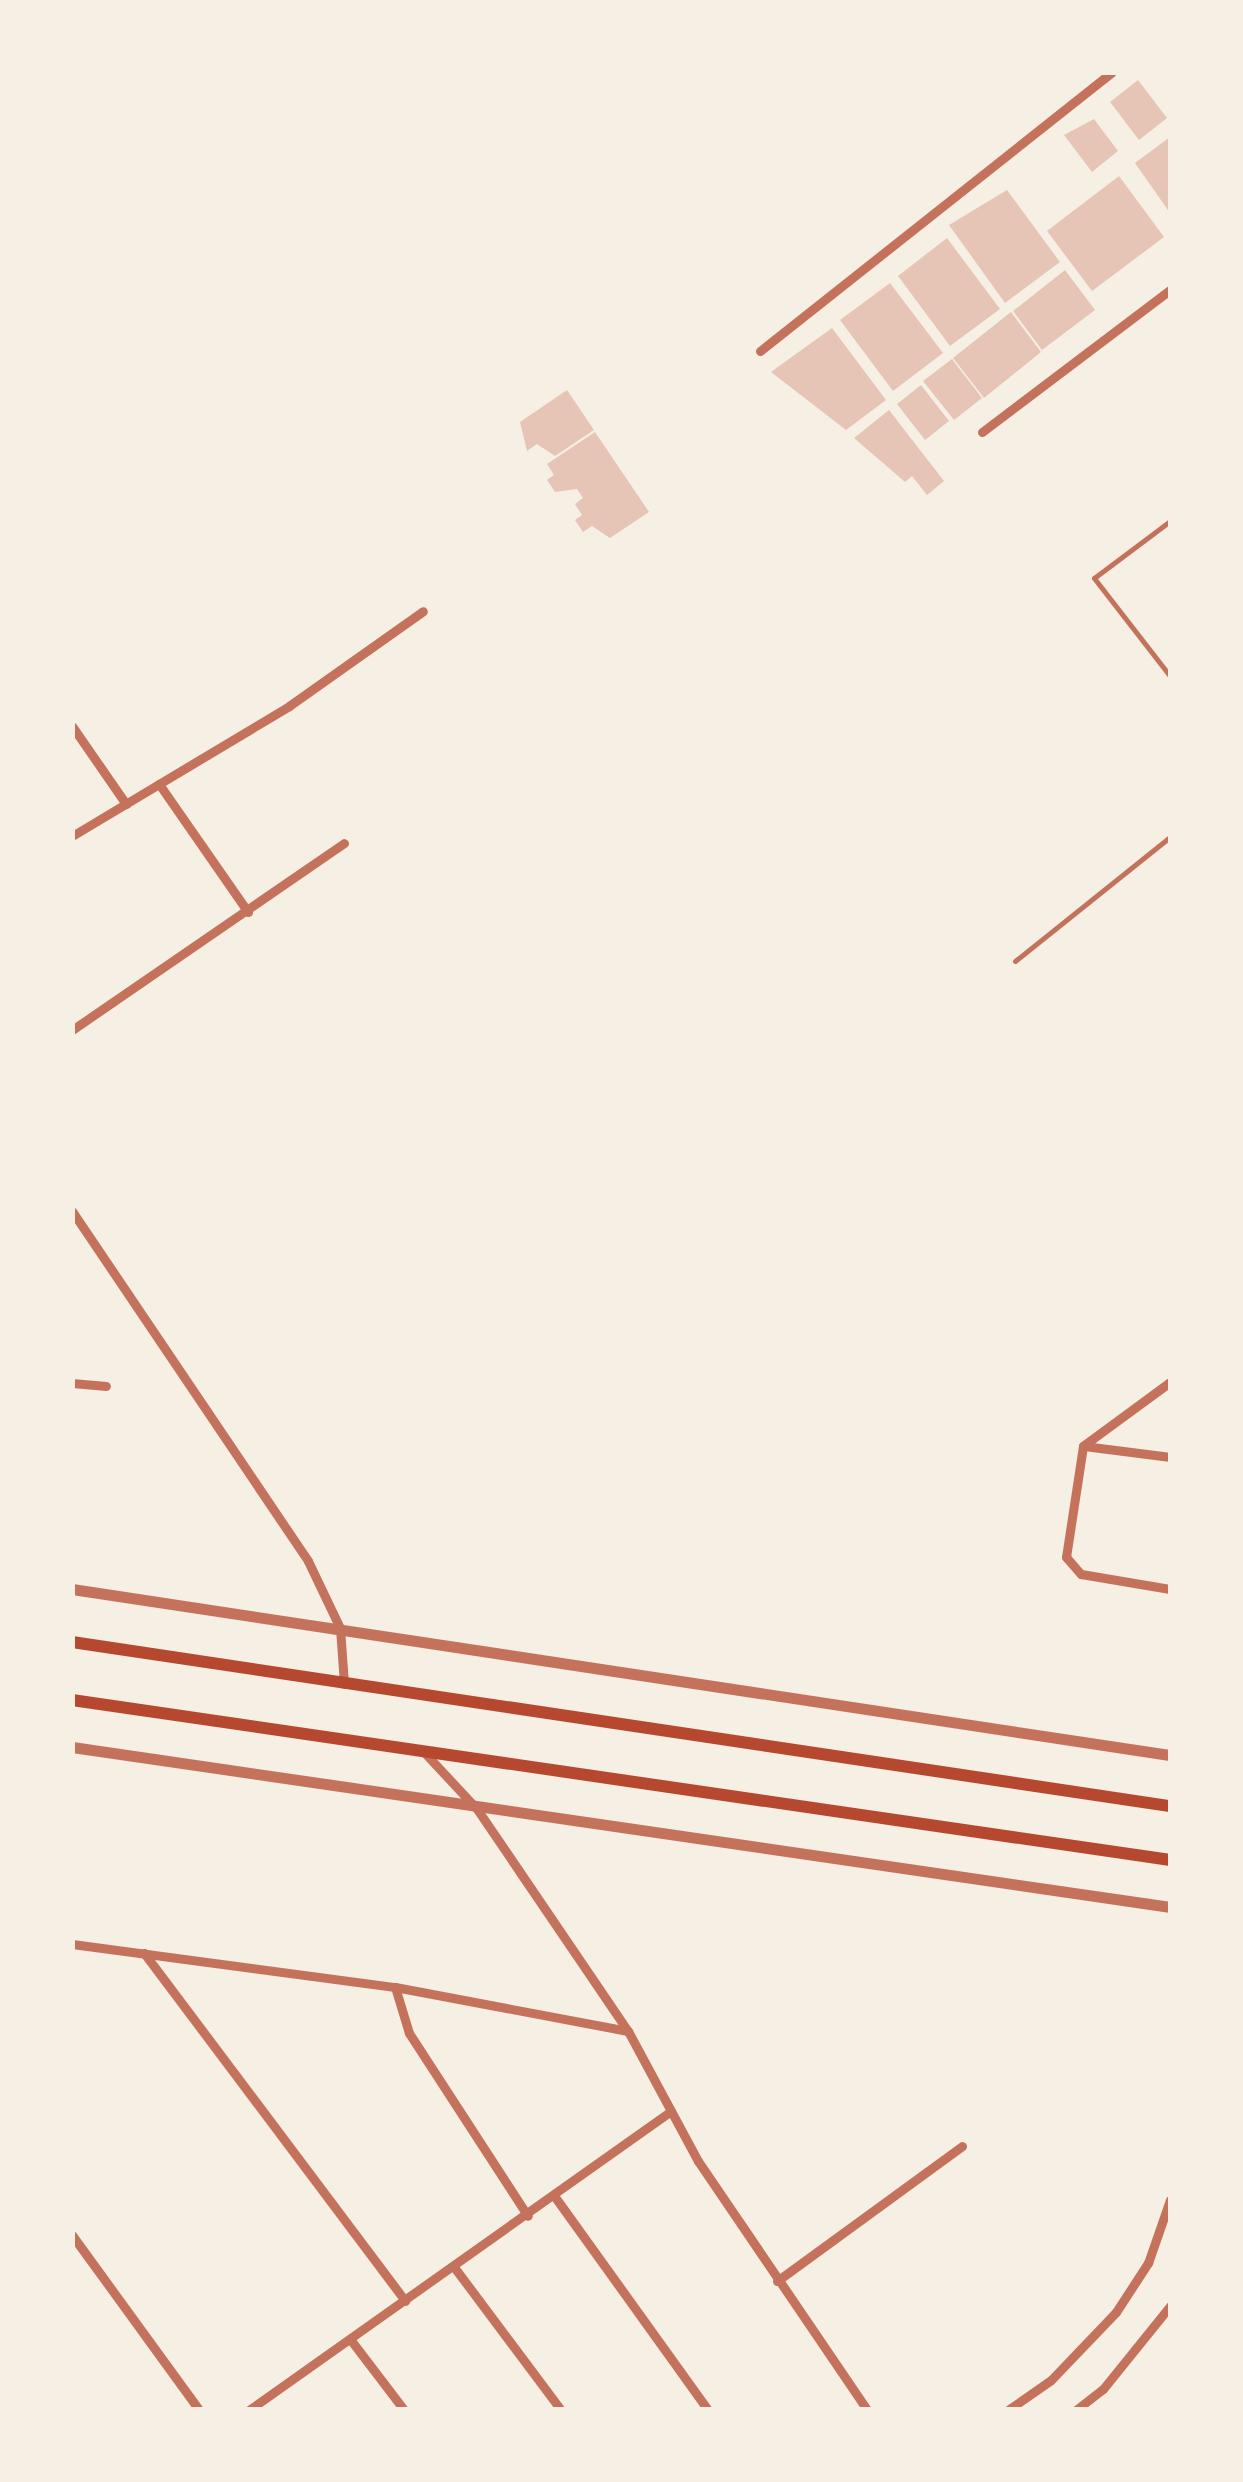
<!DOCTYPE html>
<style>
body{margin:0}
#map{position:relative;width:1243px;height:2482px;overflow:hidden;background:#f6efe4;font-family:"Fira Sans",sans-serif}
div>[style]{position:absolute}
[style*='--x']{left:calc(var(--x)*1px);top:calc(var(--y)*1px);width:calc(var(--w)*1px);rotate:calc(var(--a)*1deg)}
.building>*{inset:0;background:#e6c5b7}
.service>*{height:5px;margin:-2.5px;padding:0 2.5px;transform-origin:2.5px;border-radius:2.5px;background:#c5725c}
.minor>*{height:9px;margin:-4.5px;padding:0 4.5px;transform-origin:4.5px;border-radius:4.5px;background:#c5725c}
.tertiary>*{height:11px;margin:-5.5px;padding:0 5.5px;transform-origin:5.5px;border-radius:5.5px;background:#c5725c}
.secondary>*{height:12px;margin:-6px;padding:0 6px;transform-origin:6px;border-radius:6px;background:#b5482f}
span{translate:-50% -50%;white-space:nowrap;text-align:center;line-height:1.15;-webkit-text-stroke:8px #f6efe4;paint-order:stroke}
.frame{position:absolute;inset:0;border:75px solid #f6efe4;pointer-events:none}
</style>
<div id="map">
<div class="building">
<div style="clip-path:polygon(1138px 80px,1167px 118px,1139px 140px,1110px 102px)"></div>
<div style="clip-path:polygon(1094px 119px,1118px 151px,1092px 172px,1064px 135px)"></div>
<div style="clip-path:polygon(1170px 137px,1170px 213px,1135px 163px)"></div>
<div style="clip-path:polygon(1119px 176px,1164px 237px,1092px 291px,1047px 231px)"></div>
<div style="clip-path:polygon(1007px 190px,1060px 262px,1005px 303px,949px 225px)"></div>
<div style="clip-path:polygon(947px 238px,1000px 309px,950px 346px,898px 276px)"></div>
<div style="clip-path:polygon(1065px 270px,1095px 310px,1042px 350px,1013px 311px)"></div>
<div style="clip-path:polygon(890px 283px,943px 353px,893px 391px,840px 320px)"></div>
<div style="clip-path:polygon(1011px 312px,1041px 352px,984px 398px,953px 358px)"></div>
<div style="clip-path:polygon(832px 328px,886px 400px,846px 430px,771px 372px)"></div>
<div style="clip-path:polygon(952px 359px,982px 398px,954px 420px,923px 381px)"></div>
<div style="clip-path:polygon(921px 385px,949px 421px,925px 440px,897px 404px)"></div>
<div style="clip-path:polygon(567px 390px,594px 430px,555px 456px,537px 444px,527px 451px,520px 422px)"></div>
<div style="clip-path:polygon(889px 410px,944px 481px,927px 495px,912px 476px,905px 482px,854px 438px)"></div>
<div style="clip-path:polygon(595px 432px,649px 512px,610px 538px,592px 526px,583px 532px,575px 520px,582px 515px,575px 504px,583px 498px,577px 489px,555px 492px,547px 480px,554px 475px,547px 464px)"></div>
</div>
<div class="service">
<div style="--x:1170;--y:521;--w:95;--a:143.1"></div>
<div style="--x:1094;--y:578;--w:124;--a:52.2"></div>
<div style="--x:1015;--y:961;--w:198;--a:-38.7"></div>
</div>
<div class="minor">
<div style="--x:760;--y:351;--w:449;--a:-38.4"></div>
<div style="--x:982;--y:432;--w:236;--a:-37.1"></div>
<div style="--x:72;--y:726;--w:95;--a:55.3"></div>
<div style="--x:159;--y:784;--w:156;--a:55.2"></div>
<div style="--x:72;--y:836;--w:253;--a:-30.9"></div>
<div style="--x:289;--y:706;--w:164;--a:-35.3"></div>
<div style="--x:72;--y:1030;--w:330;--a:-34.5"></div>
<div style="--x:72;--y:1211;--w:422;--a:56"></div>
<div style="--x:308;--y:1561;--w:74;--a:64.5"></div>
<div style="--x:340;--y:1628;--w:56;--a:85.9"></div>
<div style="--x:1170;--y:1382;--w:108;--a:143.7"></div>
<div style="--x:1083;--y:1446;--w:112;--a:98.7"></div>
<div style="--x:1066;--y:1557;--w:23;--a:49"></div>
<div style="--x:1081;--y:1574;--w:90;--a:9.6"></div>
<div style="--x:72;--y:1383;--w:34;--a:5"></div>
<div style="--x:1084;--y:1446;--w:87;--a:7.3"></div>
<div style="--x:422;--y:1750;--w:81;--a:47"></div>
<div style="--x:477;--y:1809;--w:268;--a:55.8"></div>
<div style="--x:628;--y:2031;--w:148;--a:61.7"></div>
<div style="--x:698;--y:2161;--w:301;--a:55.8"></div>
<div style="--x:72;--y:1944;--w:326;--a:7.6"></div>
<div style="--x:395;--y:1987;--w:237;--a:10.7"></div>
<div style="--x:144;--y:1953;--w:435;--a:53.1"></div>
<div style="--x:395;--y:1987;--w:48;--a:73.1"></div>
<div style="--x:409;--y:2033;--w:218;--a:57"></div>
<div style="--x:555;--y:2197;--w:262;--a:54.3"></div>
<div style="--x:72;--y:2235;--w:216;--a:54"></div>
<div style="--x:454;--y:2267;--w:179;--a:53.2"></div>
<div style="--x:777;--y:2281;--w:229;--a:-36.1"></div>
<div style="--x:350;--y:2339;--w:89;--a:52.7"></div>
<div style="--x:249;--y:2410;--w:517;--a:-35.32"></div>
<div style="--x:1008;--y:2410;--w:52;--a:-34.9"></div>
<div style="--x:1051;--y:2380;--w:94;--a:-46.3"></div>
<div style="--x:1116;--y:2312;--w:59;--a:-56.9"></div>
<div style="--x:1148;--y:2263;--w:67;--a:-70.8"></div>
<div style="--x:1076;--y:2410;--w:34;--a:-38"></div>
<div style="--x:1103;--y:2389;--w:107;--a:-51.1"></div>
</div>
<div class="tertiary">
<div style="--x:72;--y:1589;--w:1110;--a:8.6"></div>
<div style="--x:72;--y:1747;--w:1110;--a:8.29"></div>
</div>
<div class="secondary">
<div style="--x:72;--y:1642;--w:1110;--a:8.5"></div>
<div style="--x:72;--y:1700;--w:1110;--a:8.29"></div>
</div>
<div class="frame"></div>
</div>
